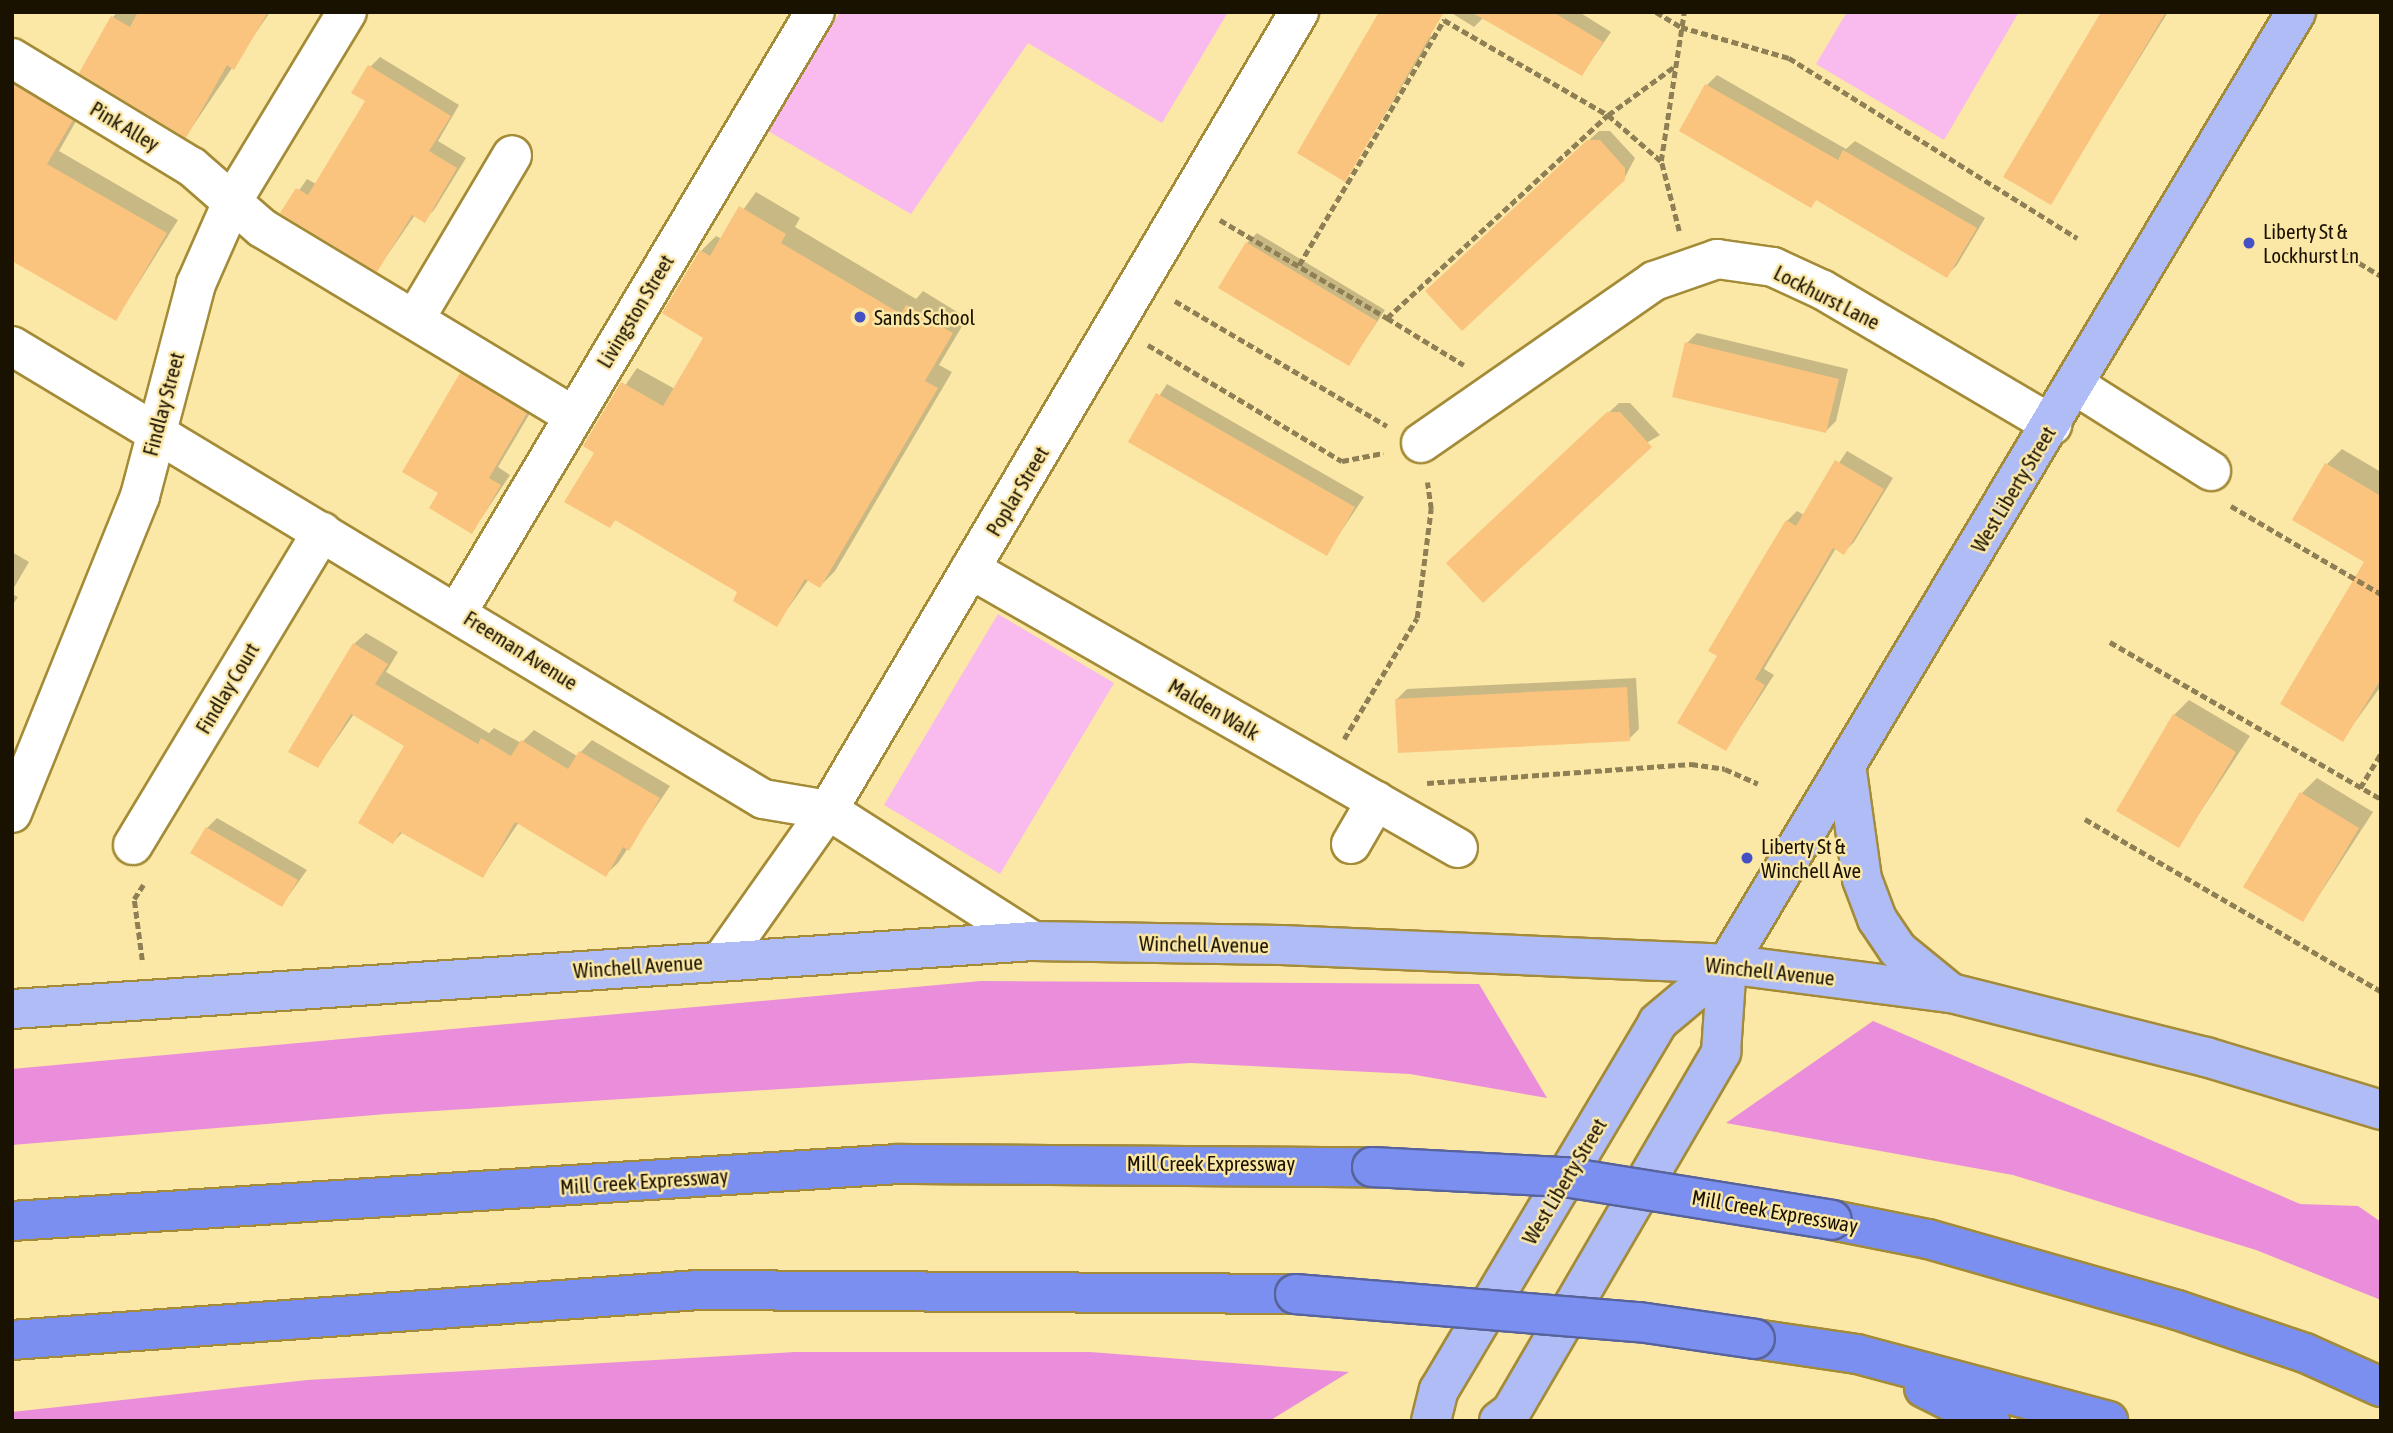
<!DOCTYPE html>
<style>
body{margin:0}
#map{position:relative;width:2393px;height:1433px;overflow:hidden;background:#fbe7a6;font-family:"Asap Condensed",sans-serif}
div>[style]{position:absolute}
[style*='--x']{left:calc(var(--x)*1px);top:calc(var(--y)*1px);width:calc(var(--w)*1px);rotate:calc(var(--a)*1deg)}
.green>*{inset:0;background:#f9baee}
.forest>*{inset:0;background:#ea8ddb}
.shadow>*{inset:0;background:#0003}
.building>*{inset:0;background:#fac47f}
.path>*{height:4.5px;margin-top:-2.25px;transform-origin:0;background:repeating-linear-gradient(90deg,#8e7f55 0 7px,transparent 0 10.5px)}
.roads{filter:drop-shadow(2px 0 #a48b37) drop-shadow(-2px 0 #a48b37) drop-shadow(0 2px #a48b37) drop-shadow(0 -2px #a48b37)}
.minor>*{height:38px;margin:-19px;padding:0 19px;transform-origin:19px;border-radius:19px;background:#fff}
.major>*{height:38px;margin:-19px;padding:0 19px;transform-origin:19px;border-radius:19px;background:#afbcf5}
.highway>*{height:38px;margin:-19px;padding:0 19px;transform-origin:19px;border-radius:19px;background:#7a8fef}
.bridges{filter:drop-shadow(2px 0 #58639b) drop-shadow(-2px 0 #58639b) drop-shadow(0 2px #58639b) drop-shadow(0 -2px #58639b)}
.highway-bridge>*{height:38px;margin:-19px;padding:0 19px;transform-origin:19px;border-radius:19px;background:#7a8fef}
.dots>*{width:19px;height:19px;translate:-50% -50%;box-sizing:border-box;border:4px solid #fbe7a6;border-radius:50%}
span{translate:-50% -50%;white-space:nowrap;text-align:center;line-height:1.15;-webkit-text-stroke:5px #fbe7a6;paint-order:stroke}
.street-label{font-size:21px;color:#1a1200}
.poi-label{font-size:21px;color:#1a1200}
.left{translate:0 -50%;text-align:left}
.frame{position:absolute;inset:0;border:14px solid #1a1200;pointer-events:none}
</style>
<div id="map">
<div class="green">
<div style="clip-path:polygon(840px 12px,1228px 12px,1162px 123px,1028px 43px,911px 214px,768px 131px)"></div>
<div style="clip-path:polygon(1847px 12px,2019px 12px,1944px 140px,1816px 64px)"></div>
<div style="clip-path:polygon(998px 614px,1114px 683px,1000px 874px,884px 805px)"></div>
</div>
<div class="forest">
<div style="clip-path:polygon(981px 981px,1479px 984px,1547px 1098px,1410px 1074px,1191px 1063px,386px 1114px,12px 1145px,12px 1069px)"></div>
<div style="clip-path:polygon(1873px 1021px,2300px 1204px,2358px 1206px,2381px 1222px,2381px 1300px,2256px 1250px,2013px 1175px,1726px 1123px)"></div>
<div style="clip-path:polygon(795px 1352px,1090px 1352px,1349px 1372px,1269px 1421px,12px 1421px,12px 1412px,308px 1380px)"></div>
</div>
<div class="shadow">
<div style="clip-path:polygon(117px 12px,270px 12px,186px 136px,113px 17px)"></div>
<div style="clip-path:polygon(1390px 12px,1432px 37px,1345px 179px)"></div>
<div style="clip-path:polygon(1450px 12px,1579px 12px,1611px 32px,1582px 74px,1484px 17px,1474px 27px)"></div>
<div style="clip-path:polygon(2103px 12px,2168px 12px,2050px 203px)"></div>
<div style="clip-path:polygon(380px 57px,459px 105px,438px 141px,466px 158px,434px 210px,424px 220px,415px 215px,377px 270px,283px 213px,307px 179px,316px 184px,367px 101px,370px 67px)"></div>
<div style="clip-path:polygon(12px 61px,84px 107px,59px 151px,178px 220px,116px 319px,12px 259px)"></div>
<div style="clip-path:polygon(1717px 75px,1846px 149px,1855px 141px,1985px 218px,1957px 265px,1947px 275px,1818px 198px,1810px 206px,1707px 85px)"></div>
<div style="clip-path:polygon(1599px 131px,1610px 131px,1635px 158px,1624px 179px,1437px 281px)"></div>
<div style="clip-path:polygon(756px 192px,800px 218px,795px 227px,916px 299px,923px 291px,967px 318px,939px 365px,952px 372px,835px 571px,820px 586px,809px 579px,776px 625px,740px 592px,616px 519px,610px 526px,596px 452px,585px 445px,637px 368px,675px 389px,706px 337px,701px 251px,716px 236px,722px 239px)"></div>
<div style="clip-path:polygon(1257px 233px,1385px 310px,1349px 364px,1247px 243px)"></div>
<div style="clip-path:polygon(1697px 333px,1848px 369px,1836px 421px,1826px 431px,1687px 343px)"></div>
<div style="clip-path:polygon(471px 364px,536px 403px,498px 467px,510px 475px,472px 532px,441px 492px,461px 374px)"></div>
<div style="clip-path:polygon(1167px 384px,1364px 497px,1326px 554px,1130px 441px)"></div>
<div style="clip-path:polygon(1619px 403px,1630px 403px,1660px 435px,1458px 553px)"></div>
<div style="clip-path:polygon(2342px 449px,2381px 472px,2381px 686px,2342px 740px,2366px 562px,2327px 464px)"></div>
<div style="clip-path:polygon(1847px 451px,1893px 478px,1854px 542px,1844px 552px,1836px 548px,1764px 669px,1774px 675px,1726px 749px,1720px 656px,1787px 521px,1797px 511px,1804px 515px)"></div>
<div style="clip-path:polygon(12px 552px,29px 562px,12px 591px)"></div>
<div style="clip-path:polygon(12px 594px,18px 597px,12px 606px)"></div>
<div style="clip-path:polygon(366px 633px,398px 652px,386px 672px,489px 733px,494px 728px,521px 743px,534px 730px,577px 756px,592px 740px,670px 786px,618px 863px,606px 874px,519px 822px,483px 876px,403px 832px,393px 842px,406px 745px,354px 714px,318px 766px,354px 644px)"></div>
<div style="clip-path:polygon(1636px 678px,1639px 729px,1629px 739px,1397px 699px,1407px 689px)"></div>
<div style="clip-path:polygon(2189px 700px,2250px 736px,2178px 846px,2174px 715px)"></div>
<div style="clip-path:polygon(2317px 778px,2373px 812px,2303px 920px,2302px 793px)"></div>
<div style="clip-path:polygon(217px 818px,307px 870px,282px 905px,207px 828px)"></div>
</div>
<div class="building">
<div style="clip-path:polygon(138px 12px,268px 12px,234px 70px,227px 65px,186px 138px,79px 73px,111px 16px,130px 27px)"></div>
<div style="clip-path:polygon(1379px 12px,1444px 12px,1345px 182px,1297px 153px)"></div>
<div style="clip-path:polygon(1471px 12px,1553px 12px,1603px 42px,1582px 76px)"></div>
<div style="clip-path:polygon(2101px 12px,2166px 12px,2051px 205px,2003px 177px)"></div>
<div style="clip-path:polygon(368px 65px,451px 116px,429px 151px,457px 168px,425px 223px,412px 215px,377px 272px,280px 213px,296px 188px,308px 195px,365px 101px,351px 93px)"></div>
<div style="clip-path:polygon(12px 84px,73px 120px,47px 164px,167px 233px,116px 321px,12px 261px)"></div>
<div style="clip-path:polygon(1705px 84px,1838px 160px,1843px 150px,1977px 228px,1947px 278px,1816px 200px,1811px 208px,1679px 131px)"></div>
<div style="clip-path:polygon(1587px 140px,1600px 140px,1625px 168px,1625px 180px,1462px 331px,1425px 291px)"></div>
<div style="clip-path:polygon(739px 206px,786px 234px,781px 243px,901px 314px,906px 305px,953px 333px,925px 381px,938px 388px,820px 588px,805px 579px,777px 627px,733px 601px,737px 592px,615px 520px,610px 528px,564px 502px,594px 453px,583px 446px,621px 382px,663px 406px,703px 338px,662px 313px,700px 250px,710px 256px)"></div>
<div style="clip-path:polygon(1246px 242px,1377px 321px,1349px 366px,1218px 288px)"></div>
<div style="clip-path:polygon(1685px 342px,1839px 379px,1826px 433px,1672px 397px)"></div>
<div style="clip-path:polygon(460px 373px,527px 413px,489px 478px,501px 485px,472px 534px,429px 508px,438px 493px,402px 472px)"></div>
<div style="clip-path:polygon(1156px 393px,1355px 507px,1327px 556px,1128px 442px)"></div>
<div style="clip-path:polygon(1607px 412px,1620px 412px,1652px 447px,1483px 603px,1446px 563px)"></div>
<div style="clip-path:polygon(1835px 460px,1884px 489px,1844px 555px,1833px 548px,1814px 581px,1755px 679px,1765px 685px,1726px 751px,1677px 723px,1717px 656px,1708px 651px,1766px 553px,1786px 520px,1796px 526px)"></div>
<div style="clip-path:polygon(2325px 463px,2381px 496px,2381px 679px,2343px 742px,2280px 704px,2364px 562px,2292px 520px)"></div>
<div style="clip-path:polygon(353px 643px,388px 664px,375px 684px,478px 744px,481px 738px,511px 756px,521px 740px,568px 769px,579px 751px,660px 798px,629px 851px,623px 847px,606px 877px,515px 822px,483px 878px,400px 832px,393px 844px,358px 823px,404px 746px,351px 714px,318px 768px,288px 752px)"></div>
<div style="clip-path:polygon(1627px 687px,1630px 741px,1398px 753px,1395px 699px)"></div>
<div style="clip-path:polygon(2173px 714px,2236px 752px,2179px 848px,2116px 811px)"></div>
<div style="clip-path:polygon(2300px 792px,2359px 828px,2303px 922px,2243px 887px)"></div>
<div style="clip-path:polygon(206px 827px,298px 880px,282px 907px,190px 853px)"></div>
</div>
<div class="path">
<div style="--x:1656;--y:12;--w:29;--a:31"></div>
<div style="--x:1681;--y:27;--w:112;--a:16"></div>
<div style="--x:1789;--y:58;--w:340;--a:32"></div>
<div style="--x:1220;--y:220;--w:194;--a:30.4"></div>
<div style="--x:1387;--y:318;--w:300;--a:-42.6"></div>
<div style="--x:1608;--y:115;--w:83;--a:-36.2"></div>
<div style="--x:1679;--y:231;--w:72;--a:-104.4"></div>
<div style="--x:1661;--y:161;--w:151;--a:-81.2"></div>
<div style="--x:2341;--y:252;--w:47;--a:31"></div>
<div style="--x:1299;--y:265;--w:285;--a:-59.4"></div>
<div style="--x:1444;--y:20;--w:190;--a:30.1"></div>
<div style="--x:1608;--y:115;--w:70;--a:41"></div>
<div style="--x:1175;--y:301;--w:246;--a:30.5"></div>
<div style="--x:1387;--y:318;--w:90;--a:31.4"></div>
<div style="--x:1148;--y:345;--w:226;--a:30.9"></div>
<div style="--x:1342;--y:461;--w:42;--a:-11"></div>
<div style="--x:2231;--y:506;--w:174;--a:30.4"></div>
<div style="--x:2110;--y:642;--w:313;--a:30.1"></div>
<div style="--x:1344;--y:739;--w:141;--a:-58.9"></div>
<div style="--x:1417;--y:618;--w:110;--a:-82.7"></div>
<div style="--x:1431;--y:509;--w:27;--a:-98"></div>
<div style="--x:1427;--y:783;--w:265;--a:-4.1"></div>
<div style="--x:1691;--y:764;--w:34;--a:8"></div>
<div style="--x:1725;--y:769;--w:36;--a:24"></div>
<div style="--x:2360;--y:788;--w:41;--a:-59"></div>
<div style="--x:2085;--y:819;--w:342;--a:30.2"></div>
<div style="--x:142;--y:960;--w:62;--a:-97.5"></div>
<div style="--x:134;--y:899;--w:17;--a:-57"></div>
</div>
<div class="roads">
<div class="minor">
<div style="--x:12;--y:58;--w:210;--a:31.2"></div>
<div style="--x:192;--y:167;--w:93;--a:41.1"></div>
<div style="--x:262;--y:228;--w:362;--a:31.1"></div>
<div style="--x:416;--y:317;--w:188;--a:-59.3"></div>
<div style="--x:12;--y:346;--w:877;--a:31.1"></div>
<div style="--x:763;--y:799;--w:66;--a:9.6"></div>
<div style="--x:828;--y:810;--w:243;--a:32.6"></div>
<div style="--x:2075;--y:385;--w:161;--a:32.3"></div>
<div style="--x:1421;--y:443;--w:284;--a:-34.8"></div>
<div style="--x:1654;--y:281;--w:67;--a:-19.2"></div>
<div style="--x:1717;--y:259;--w:57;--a:8.1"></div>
<div style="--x:1773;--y:267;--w:55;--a:24.7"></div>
<div style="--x:1823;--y:290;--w:266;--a:30.5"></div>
<div style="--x:970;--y:569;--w:562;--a:29.76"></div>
<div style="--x:458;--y:611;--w:697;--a:-59.21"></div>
<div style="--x:12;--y:813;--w:342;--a:-68"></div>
<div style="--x:140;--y:496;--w:219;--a:-75.2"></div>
<div style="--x:196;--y:284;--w:92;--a:-66.2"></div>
<div style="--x:233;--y:200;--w:220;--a:-58.8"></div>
<div style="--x:1351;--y:844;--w:50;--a:-59.8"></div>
<div style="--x:133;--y:845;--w:366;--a:-58.9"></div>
<div style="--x:722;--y:960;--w:184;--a:-54.8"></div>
<div style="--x:828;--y:810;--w:927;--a:-59.45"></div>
</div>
<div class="major">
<div style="--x:1847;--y:771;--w:109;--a:82.1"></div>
<div style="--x:1862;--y:879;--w:43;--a:69.4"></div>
<div style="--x:1877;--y:919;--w:37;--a:56"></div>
<div style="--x:1898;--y:950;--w:68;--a:39.1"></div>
<div style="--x:12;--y:1009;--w:1023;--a:-3.81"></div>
<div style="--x:1033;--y:941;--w:248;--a:0.9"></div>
<div style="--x:1281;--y:945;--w:446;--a:2.4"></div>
<div style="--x:1727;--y:964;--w:226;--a:7.4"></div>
<div style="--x:1951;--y:993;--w:263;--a:14.1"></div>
<div style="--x:2206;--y:1057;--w:183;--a:16.8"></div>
<div style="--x:1431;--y:1421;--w:32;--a:-76"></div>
<div style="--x:1439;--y:1390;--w:428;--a:-59.2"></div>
<div style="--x:1658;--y:1022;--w:90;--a:-40"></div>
<div style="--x:1727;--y:964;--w:1109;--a:-59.13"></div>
<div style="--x:1499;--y:1421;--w:15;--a:-37"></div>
<div style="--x:1511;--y:1412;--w:417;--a:-59.7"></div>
<div style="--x:1721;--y:1052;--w:88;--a:-86.1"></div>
</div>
<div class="highway">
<div style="--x:1832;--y:1220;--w:98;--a:11.2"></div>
<div style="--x:1928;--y:1239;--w:259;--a:15.9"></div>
<div style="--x:2177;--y:1310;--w:135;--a:18.6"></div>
<div style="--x:2305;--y:1353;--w:83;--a:24.1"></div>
<div style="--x:12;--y:1221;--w:889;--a:-3.68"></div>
<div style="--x:899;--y:1164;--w:473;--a:0.4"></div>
<div style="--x:1755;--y:1339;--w:103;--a:8.4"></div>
<div style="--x:1857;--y:1354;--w:260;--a:14.9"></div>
<div style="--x:12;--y:1340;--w:688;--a:-4.17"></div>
<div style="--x:698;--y:1290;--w:597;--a:0.38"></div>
<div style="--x:1924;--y:1388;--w:74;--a:26.6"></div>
</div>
</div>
<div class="bridges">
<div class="highway-bridge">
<div style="--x:1372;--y:1167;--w:193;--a:3"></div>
<div style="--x:1565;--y:1177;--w:270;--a:9.1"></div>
<div style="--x:1295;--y:1294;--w:345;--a:4.7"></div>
<div style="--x:1639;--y:1322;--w:117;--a:8.3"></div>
</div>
</div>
<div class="dots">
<div style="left:2249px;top:243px;background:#4351c5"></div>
<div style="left:860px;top:317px;background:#4351c5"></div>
<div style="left:1747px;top:858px;background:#4351c5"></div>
</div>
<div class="street-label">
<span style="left:125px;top:126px;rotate:31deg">Pink Alley</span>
<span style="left:1827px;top:297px;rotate:27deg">Lockhurst Lane</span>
<span style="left:635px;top:311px;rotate:-59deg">Livingston Street</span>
<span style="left:163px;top:404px;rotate:-75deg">Findlay Street</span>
<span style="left:2013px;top:489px;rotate:-59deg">West Liberty Street</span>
<span style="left:1017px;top:491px;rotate:-59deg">Poplar Street</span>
<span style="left:521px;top:650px;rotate:32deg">Freeman Avenue</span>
<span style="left:227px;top:688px;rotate:-59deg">Findlay Court</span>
<span style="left:1214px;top:709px;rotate:30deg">Malden Walk</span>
<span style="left:1204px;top:944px;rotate:1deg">Winchell Avenue</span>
<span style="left:638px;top:966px;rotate:-4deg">Winchell Avenue</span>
<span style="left:1770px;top:971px;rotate:6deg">Winchell Avenue</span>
<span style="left:1211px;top:1163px">Mill Creek Expressway</span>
<span style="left:644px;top:1181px;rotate:-4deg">Mill Creek Expressway</span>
<span style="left:1564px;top:1181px;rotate:-59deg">West Liberty Street</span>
<span style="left:1775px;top:1211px;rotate:10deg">Mill Creek Expressway</span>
</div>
<div class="poi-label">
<span class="left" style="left:2263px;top:243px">Liberty St &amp;<br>Lockhurst Ln</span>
<span class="left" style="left:874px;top:317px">Sands School</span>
<span class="left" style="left:1761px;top:858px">Liberty St &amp;<br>Winchell Ave</span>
</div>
<div class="frame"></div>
</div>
